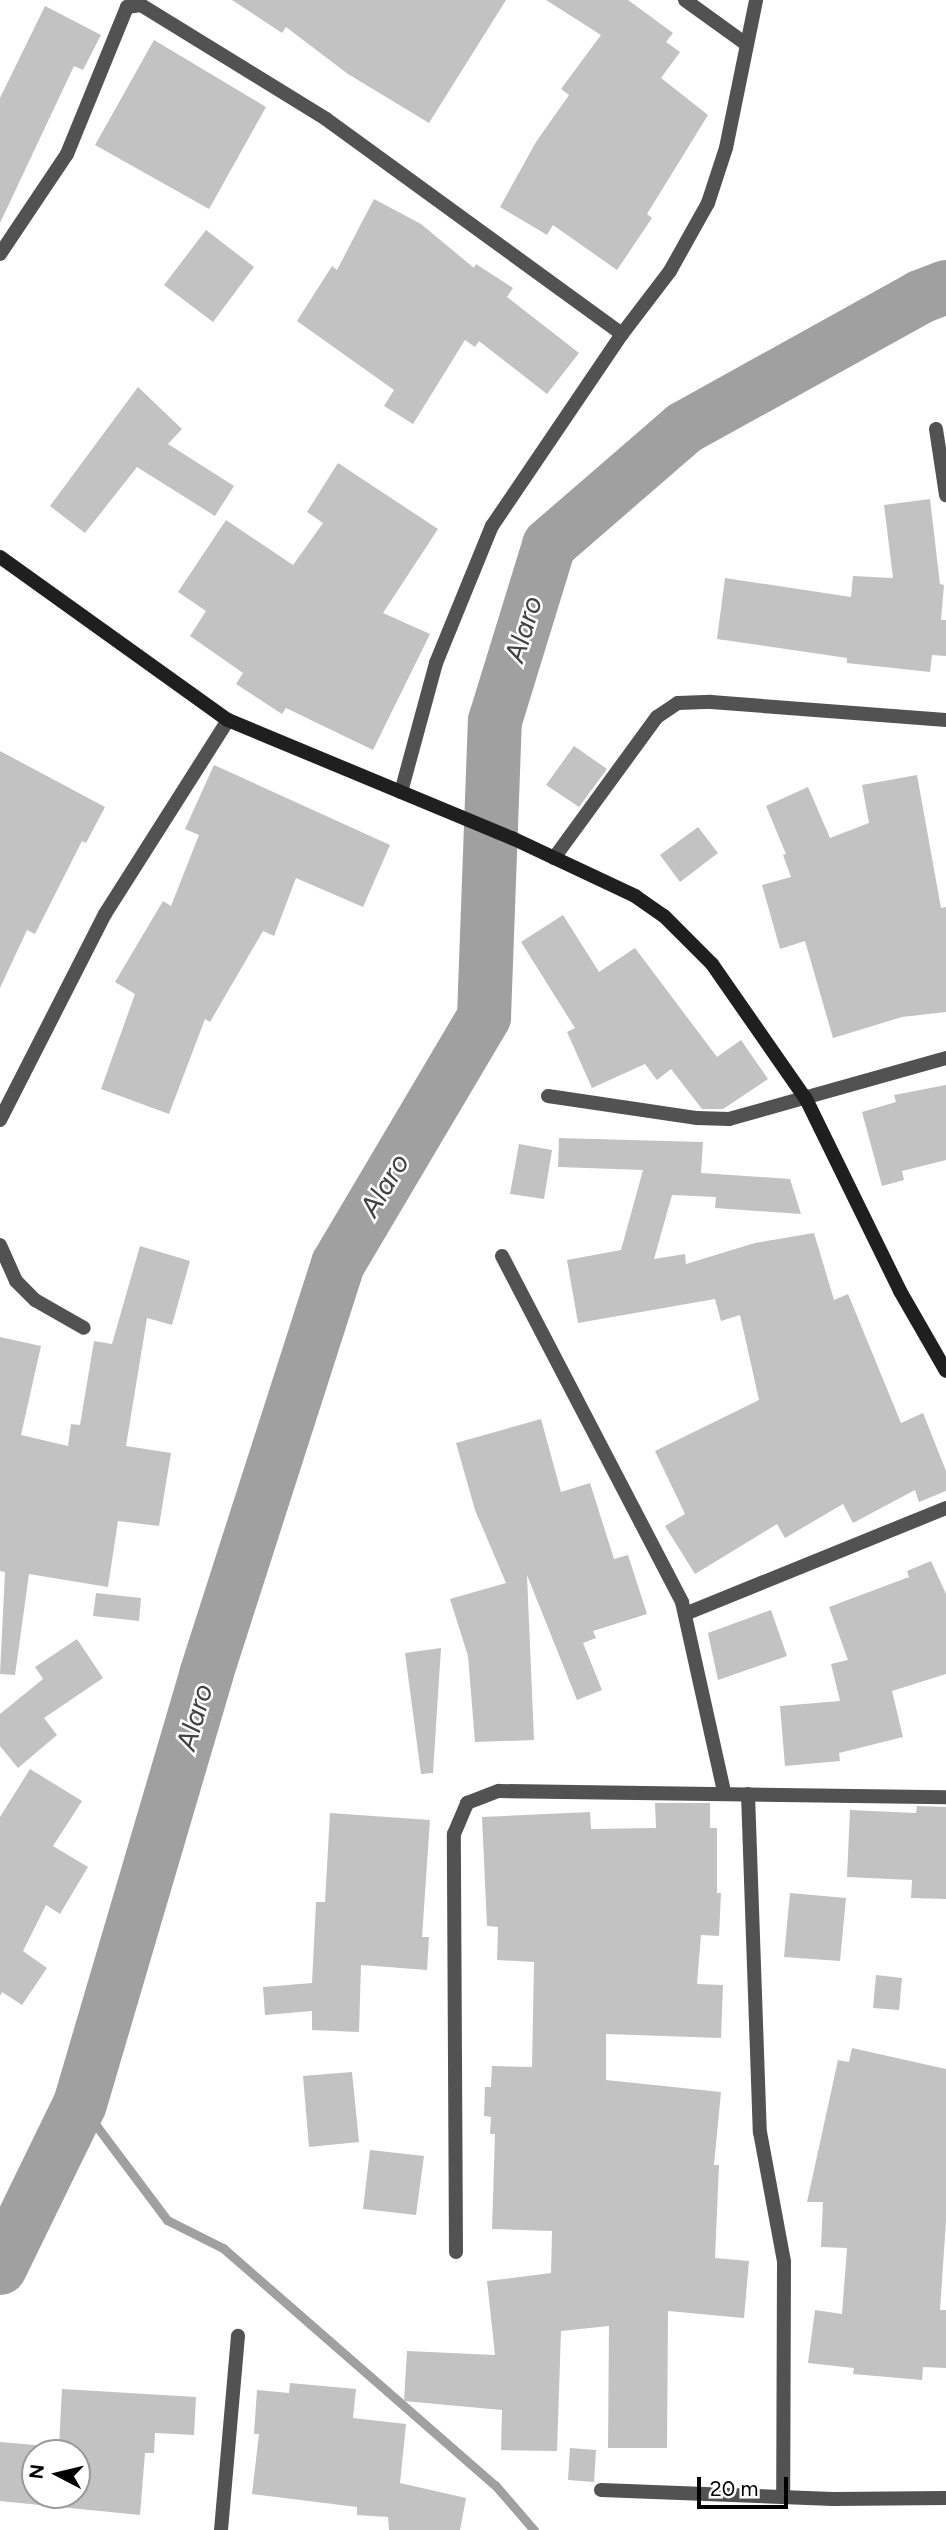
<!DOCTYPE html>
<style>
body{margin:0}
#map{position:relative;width:946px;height:2530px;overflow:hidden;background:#fff;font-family:Figtree,sans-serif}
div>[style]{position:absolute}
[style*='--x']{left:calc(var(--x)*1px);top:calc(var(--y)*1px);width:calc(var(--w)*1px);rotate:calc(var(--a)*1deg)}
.stream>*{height:9px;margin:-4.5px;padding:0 4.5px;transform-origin:4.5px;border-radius:4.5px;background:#a0a0a0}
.river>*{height:54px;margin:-27px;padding:0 27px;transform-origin:27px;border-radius:27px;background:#a0a0a0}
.building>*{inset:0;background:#c2c2c2}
.street>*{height:14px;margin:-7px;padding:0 7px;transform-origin:7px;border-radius:7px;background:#525252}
.secondary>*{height:14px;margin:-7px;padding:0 7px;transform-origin:7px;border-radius:7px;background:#1f1f1f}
span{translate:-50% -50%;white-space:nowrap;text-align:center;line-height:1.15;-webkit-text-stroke:5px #fff;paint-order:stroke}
.water-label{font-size:28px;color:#414141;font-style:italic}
.north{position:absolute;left:21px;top:2439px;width:70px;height:70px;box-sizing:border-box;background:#fff;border:2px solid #999;border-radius:50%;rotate:277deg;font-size:19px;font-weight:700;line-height:28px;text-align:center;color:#000}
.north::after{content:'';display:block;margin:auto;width:24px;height:32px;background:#000;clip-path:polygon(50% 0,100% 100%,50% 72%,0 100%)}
.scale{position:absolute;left:697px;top:2477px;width:91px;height:32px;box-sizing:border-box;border:4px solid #000;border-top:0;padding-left:9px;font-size:21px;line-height:24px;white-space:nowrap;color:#000;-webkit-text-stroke:5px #fff;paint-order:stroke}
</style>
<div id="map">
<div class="stream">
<div style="--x:80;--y:2104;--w:145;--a:53.1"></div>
<div style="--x:167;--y:2220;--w:63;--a:26.6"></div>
<div style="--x:223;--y:2248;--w:361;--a:41.1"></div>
<div style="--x:495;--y:2485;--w:60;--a:49.1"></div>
</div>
<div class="river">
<div style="--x:0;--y:2268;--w:182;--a:-64"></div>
<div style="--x:80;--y:2104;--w:447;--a:-73.6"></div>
<div style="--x:206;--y:1675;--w:432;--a:-72.2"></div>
<div style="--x:338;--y:1264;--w:287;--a:-59.4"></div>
<div style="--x:484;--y:1017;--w:296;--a:-87.9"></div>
<div style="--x:495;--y:721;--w:184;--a:-72.9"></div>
<div style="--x:549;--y:545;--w:179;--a:-40.9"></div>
<div style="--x:684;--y:428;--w:270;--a:-29"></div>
<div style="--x:920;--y:297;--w:28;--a:-21"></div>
</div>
<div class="building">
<div style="clip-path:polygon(232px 0,506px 0,429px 123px,348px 74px,286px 27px,282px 33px)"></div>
<div style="clip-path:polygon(546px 0,628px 0,673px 33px,666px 42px,680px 52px,661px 78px,708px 115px,647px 214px,652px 218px,617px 270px,553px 225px,547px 235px,500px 207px,536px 142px,569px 95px,561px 89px,601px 35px)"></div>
<div style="clip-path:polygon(45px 6px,101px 35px,83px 70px,74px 66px,0 223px,0 98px)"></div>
<div style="clip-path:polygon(154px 40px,266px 107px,209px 209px,95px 145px)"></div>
<div style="clip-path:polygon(374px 199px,421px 224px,474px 268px,476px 264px,513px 288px,507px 297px,579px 353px,547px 394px,479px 341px,475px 347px,465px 340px,413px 424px,384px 406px,394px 390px,297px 321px,332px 266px,337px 270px)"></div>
<div style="clip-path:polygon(206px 230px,254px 267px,213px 322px,164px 285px)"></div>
<div style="clip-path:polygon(138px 387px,182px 429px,168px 444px,234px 486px,215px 516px,137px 467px,85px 533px,50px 506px)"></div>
<div style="clip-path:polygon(338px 463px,438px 529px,383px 613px,430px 634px,373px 750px,286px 708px,282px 714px,236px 684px,243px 673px,190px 636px,206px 611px,178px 592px,226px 520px,293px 565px,323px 523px,307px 512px)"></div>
<div style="clip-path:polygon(930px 499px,940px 584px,944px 585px,941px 620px,946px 620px,946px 656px,932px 655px,930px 672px,847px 663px,847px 658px,717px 639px,725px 578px,851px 597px,853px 576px,893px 578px,884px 505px)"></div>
<div style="clip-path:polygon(574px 746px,607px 769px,579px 807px,546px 785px)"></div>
<div style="clip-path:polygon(0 751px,105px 807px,86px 843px,82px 841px,35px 934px,27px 930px,0 988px)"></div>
<div style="clip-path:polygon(214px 765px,390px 845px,363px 907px,296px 878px,274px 936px,263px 931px,210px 1022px,205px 1019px,169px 1114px,101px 1089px,135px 994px,115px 982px,163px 901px,171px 906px,199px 835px,185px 829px)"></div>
<div style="clip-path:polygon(917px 775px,941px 908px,946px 907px,946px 1012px,902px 1017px,833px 1038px,805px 941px,780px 949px,762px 885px,791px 877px,783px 855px,786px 854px,766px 806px,808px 787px,830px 838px,869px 823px,862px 785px)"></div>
<div style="clip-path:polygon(698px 827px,718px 853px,680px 882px,660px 855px)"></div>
<div style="clip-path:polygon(563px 915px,599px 972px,635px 948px,717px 1057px,741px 1040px,768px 1079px,723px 1109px,702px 1109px,671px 1069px,657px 1080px,645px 1064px,592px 1088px,567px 1032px,575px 1028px,521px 942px)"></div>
<div style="clip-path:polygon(946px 1085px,946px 1160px,902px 1171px,904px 1180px,882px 1186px,862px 1112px,896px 1102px,894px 1095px)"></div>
<div style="clip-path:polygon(559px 1138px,703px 1142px,701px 1173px,790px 1179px,801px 1214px,715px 1208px,716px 1197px,672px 1195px,654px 1259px,685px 1254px,686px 1264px,755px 1243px,814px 1233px,834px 1300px,848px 1294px,901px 1423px,923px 1413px,946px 1471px,946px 1491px,919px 1502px,915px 1490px,853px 1523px,843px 1504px,785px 1538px,777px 1524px,695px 1574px,665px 1526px,685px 1514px,655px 1451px,759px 1400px,740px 1315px,721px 1321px,715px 1299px,578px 1323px,567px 1260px,621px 1250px,643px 1170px,558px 1167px)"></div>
<div style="clip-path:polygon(519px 1144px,552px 1150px,544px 1199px,510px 1194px)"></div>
<div style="clip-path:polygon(140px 1246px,190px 1261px,172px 1325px,147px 1318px,126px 1446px,171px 1453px,159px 1526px,118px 1521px,108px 1587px,29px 1574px,15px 1675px,0 1674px,5px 1572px,0 1571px,0 1337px,41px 1346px,21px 1435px,68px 1446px,71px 1424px,80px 1425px,94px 1341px,112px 1344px)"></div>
<div style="clip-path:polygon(541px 1419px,561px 1492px,590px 1483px,614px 1559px,628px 1555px,647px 1614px,593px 1631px,596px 1638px,583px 1643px,602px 1690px,577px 1700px,527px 1575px,534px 1740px,475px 1742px,468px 1656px,450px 1599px,506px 1583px,475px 1510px,456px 1443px)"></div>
<div style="clip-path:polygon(931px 1561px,946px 1594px,946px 1674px,892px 1691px,903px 1737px,839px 1753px,840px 1761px,785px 1766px,780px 1706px,840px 1701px,831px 1664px,848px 1660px,829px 1607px,909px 1577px,907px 1571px)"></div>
<div style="clip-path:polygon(96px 1593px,141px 1598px,139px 1621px,93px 1616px)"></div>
<div style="clip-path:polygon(771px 1610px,787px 1656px,718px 1680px,708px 1633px)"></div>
<div style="clip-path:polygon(77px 1639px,103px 1678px,44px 1718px,57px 1735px,18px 1768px,0 1746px,0 1714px,43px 1679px,35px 1667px)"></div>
<div style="clip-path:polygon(441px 1648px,433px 1773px,421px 1774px,405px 1653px)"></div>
<div style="clip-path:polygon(30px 1769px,82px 1801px,53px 1846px,88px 1867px,60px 1914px,46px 1905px,23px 1951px,47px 1968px,22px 2005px,2px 1992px,0 1996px,0 1817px)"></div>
<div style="clip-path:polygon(655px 1803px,710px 1803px,710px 1828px,717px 1828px,717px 1893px,721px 1893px,719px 1936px,701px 1935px,697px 1984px,723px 1985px,721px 2038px,606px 2034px,606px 2080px,721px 2092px,714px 2165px,719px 2165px,715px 2258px,749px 2261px,744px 2318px,668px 2311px,667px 2448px,608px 2448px,609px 2326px,561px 2331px,557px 2451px,501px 2450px,502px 2410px,404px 2401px,407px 2351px,495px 2355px,487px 2281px,551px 2273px,552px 2231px,492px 2229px,495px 2134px,490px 2134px,491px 2117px,484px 2116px,485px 2087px,491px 2087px,492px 2066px,532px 2067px,534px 1962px,497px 1960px,498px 1927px,487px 1926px,482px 1817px,590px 1812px,591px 1829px,656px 1828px)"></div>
<div style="clip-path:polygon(917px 1806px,946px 1807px,946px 1899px,911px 1898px,912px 1880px,847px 1877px,850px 1810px,916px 1813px)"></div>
<div style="clip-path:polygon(330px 1813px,430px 1820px,422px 1937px,429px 1937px,427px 1970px,361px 1965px,359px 2032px,312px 2030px,312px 2011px,265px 2015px,263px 1987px,312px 1983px,316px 1902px,325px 1902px)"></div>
<div style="clip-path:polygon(790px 1893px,846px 1898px,840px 1961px,784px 1957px)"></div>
<div style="clip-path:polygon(876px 1975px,902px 1978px,899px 2010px,873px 2008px)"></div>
<div style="clip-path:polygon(852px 2048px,946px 2069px,946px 2221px,940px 2310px,946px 2310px,946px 2368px,923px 2367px,922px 2380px,853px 2374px,854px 2368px,808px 2363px,815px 2310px,842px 2314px,847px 2248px,821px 2247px,823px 2202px,807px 2202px,838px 2060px,849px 2062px)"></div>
<div style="clip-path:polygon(352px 2072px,359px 2142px,309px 2147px,303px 2076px)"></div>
<div style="clip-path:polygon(370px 2150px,424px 2156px,416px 2215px,363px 2209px)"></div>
<div style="clip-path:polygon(290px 2383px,356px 2389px,353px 2418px,406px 2424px,400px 2483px,466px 2498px,460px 2530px,389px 2530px,388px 2517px,357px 2515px,357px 2507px,252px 2494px,259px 2434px,254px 2434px,257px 2390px,289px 2393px)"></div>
<div style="clip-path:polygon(evenodd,62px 2389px,196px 2397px,194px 2435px,155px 2433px,154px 2453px,145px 2453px,140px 2515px,0 2501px,0 2442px,59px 2447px,62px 2389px,35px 2453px,77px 2453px,77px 2495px,35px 2495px,35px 2453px)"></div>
<div style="clip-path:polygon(570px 2448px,596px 2450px,594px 2482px,568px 2480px)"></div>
</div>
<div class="street">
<div style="--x:685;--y:0;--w:75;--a:35.8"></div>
<div style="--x:0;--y:254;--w:120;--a:-56.2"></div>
<div style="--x:67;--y:154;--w:159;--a:-67.8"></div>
<div style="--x:127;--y:7;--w:14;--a:-8"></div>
<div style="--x:141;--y:5;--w:217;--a:31.6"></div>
<div style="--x:326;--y:119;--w:366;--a:36"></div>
<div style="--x:936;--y:429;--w:67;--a:81.4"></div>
<div style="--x:401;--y:792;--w:134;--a:-74.8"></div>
<div style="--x:436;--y:663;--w:148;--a:-67.8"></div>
<div style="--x:492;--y:526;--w:232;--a:-55.9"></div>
<div style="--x:622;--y:334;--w:79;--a:-52.7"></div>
<div style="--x:670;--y:271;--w:78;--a:-60.8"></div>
<div style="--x:708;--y:203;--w:58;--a:-71.9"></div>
<div style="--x:726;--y:148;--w:151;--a:-78.5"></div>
<div style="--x:554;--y:858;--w:175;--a:-53.9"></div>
<div style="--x:657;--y:717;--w:25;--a:-34"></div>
<div style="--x:678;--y:703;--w:33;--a:-2"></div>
<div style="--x:711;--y:702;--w:236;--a:4.4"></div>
<div style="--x:548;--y:1096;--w:151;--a:8.4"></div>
<div style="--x:697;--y:1118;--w:32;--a:2"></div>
<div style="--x:729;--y:1119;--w:225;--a:-15.7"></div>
<div style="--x:0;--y:1120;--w:231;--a:-63"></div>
<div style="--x:105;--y:914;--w:230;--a:-57.6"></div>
<div style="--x:0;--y:1245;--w:39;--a:66"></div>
<div style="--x:16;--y:1281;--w:27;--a:45"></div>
<div style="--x:35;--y:1300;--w:56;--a:29.7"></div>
<div style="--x:502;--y:1256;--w:390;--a:62.5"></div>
<div style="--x:682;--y:1602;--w:194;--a:77.5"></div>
<div style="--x:685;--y:1614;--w:282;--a:-22.1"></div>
<div style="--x:748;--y:1794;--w:338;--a:88"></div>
<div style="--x:760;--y:2132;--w:132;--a:79.5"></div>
<div style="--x:784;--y:2262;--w:235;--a:90.2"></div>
<div style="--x:456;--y:2252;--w:418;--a:-90.3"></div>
<div style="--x:454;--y:1834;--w:34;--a:-67"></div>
<div style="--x:467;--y:1803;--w:34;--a:-21"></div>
<div style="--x:499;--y:1791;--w:447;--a:0.8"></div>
<div style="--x:601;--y:2490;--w:232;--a:2.2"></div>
<div style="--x:833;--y:2499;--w:113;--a:-0.5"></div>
<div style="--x:221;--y:2530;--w:195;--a:-85"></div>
</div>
<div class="secondary">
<div style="--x:0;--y:557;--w:280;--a:35.6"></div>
<div style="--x:228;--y:720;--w:308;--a:22.6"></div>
<div style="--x:512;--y:838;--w:136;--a:25.2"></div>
<div style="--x:635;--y:896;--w:35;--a:35"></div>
<div style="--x:664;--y:916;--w:68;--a:45"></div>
<div style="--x:712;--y:964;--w:165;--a:55.2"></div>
<div style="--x:806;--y:1099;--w:214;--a:63.9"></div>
<div style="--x:900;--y:1291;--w:92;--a:60.1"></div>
</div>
<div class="water-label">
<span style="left:523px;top:629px;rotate:-73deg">Alaro</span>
<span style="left:384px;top:1185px;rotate:-59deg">Alaro</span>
<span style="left:194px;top:1717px;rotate:-74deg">Alaro</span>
</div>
<div class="north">N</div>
<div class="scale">20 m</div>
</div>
